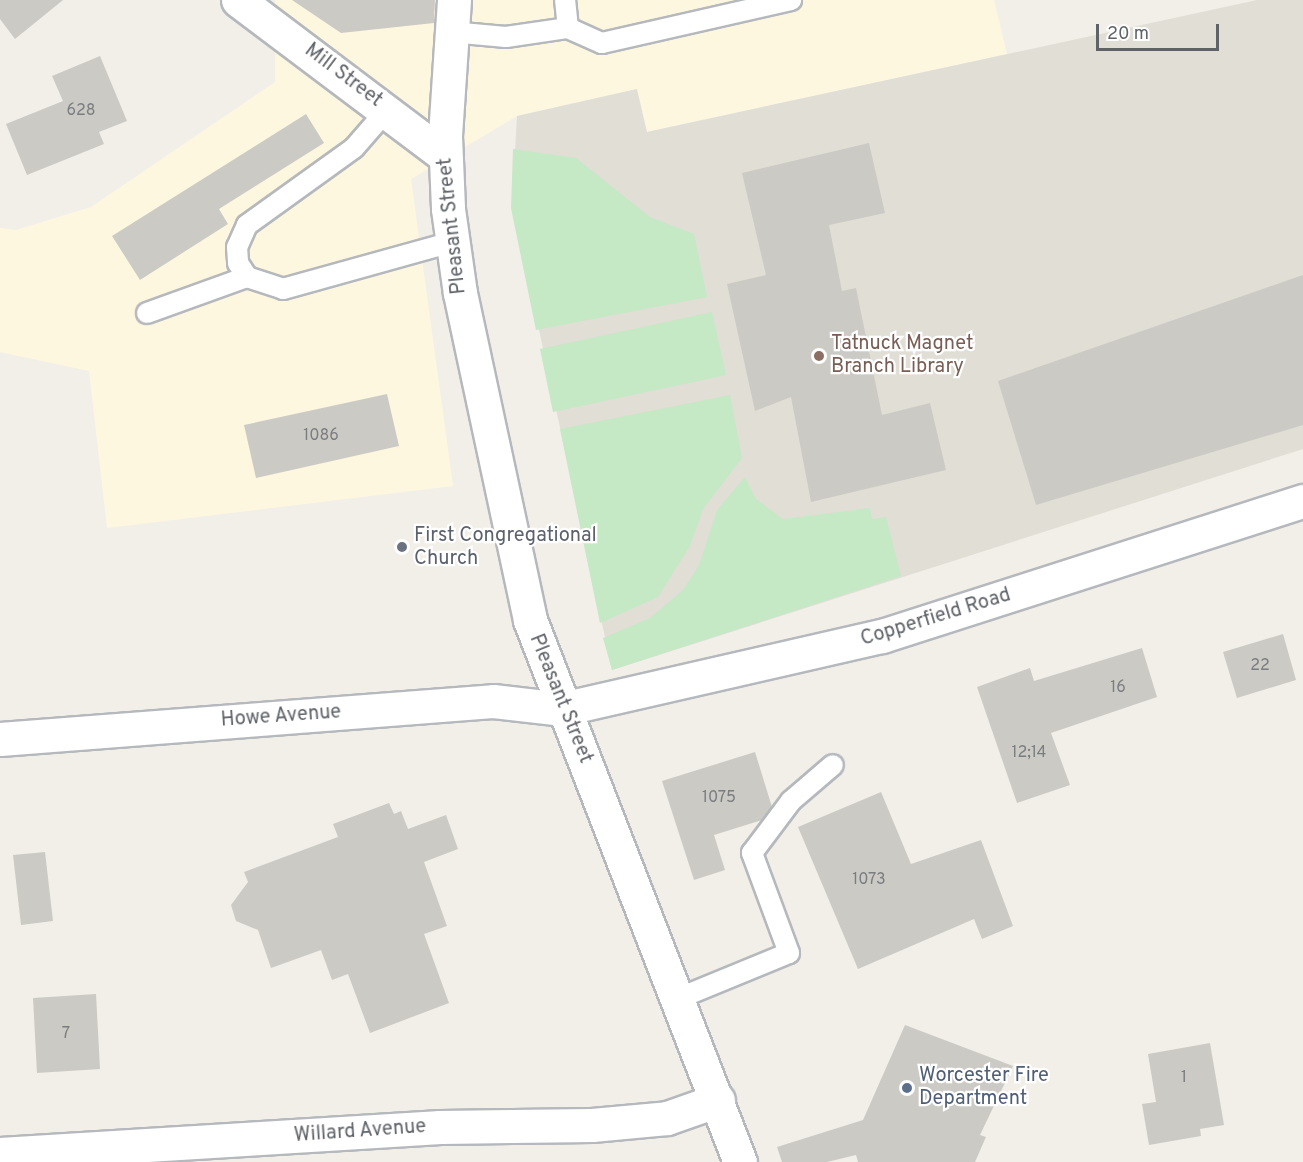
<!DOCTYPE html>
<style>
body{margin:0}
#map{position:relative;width:1303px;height:1162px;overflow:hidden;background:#f1efe8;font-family:Overpass,sans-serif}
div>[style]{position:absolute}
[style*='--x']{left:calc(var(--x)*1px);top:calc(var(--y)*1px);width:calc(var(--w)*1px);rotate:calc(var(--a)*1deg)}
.commercial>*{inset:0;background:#fef7e0}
.education>*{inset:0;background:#e1ded6}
.green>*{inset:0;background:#c5e8c5}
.building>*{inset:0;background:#cccac5}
.roads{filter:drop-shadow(2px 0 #b5b8bc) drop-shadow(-2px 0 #b5b8bc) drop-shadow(0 2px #b5b8bc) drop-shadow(0 -2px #b5b8bc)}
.lane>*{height:20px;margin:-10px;padding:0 10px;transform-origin:10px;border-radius:10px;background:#fff}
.street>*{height:33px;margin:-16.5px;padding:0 16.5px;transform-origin:16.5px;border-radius:16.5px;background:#fff}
.secondary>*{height:33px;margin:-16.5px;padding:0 16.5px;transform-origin:16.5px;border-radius:16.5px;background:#fff}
.dots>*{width:16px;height:16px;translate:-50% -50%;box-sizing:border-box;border:3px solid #fff;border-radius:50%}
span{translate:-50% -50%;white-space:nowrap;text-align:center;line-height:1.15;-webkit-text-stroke:4.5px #fff;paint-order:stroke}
.number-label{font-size:16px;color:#7a7d7f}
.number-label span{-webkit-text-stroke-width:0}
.street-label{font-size:20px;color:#5f6368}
.education-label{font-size:20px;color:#785e54}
.left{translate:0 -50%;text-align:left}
.worship-label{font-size:20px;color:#5b616d}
.service-label{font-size:20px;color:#4e5e75}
.scale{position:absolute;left:1096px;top:24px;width:123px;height:27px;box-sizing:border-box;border:3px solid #5f6368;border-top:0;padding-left:8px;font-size:18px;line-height:21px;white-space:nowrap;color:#5f6368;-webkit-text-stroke:4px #fff;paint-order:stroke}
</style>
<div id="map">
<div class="commercial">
<div style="clip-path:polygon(275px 0,994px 0,1007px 54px,646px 132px,636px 89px,517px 116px,411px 179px,453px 486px,107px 528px,89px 371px,0 352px,0 228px,16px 230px,91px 207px,275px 82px)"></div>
</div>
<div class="education">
<div style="clip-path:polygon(1257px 0,1303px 0,1303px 449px,612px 670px,512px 204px,517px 116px,637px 89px,647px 132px)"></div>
</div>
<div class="green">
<div style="clip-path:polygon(513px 149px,576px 158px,650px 217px,694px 234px,707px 297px,536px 330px,511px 208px)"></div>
<div style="clip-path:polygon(712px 312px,726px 375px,553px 412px,540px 349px)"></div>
<div style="clip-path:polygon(730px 395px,742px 458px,703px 509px,690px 546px,658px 597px,600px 623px,560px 429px)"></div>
<div style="clip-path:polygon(745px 477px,756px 499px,783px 519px,870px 508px,872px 519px,886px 517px,901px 576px,612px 670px,603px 638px,650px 618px,683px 590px,699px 565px,717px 510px)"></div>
</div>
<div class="building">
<div style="clip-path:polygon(0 0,63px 0,15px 39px,0 19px)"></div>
<div style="clip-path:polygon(292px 0,435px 0,434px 23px,341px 33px)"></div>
<div style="clip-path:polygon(100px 56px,127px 121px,99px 132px,104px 144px,27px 175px,6px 124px,63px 101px,52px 76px)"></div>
<div style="clip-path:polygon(306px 114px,324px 143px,219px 209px,228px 224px,140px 280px,112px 236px)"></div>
<div style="clip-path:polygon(869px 143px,885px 213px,829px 225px,842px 291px,856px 288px,882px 415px,930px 403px,946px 470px,811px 502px,791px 397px,755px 411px,727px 284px,766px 275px,742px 173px)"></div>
<div style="clip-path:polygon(1303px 275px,1303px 425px,1036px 505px,998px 381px)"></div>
<div style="clip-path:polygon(387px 394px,399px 446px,256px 478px,244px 425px)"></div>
<div style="clip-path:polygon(1283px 634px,1296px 680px,1237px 698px,1223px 652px)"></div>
<div style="clip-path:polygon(1142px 648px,1157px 697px,1051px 733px,1070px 785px,1017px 803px,977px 687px,1030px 668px,1034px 681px)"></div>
<div style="clip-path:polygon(755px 752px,772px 807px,762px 820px,714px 835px,725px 870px,694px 880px,662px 781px)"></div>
<div style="clip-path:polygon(881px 792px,911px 864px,981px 840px,1013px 926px,982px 939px,974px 919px,858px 969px,798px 827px)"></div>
<div style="clip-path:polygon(389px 803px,394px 814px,401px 811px,408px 829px,446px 815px,458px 849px,424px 862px,447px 926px,424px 934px,449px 1003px,370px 1033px,348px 974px,332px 980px,321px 950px,271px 968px,258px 930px,236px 921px,231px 905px,248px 882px,244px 872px,338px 837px,333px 824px)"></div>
<div style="clip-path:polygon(45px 852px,53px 921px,21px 925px,13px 855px)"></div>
<div style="clip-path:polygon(96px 994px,100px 1069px,37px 1073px,33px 998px)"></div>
<div style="clip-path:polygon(905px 1025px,1013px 1066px,980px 1135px,986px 1137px,975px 1162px,858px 1162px,856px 1155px,827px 1162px,782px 1162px,777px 1147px,863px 1120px)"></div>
<div style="clip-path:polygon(1210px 1043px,1224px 1125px,1200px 1129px,1201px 1136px,1149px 1145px,1142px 1104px,1156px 1102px,1148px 1054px)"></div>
</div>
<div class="roads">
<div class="lane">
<div style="--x:568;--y:28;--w:37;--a:24"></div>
<div style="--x:602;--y:43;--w:194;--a:-12.8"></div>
<div style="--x:451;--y:32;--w:55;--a:5.2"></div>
<div style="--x:506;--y:37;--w:63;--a:-8.3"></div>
<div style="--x:568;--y:28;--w:28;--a:-96"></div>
<div style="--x:387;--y:110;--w:50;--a:131"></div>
<div style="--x:354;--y:148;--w:132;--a:144.3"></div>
<div style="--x:247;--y:225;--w:24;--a:114"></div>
<div style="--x:237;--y:247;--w:16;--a:86"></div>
<div style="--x:238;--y:263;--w:17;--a:57"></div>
<div style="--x:247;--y:277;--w:38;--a:18"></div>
<div style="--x:283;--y:289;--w:175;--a:-15.5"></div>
<div style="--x:147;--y:313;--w:106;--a:-19.8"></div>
<div style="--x:677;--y:999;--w:121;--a:-22.3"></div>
<div style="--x:789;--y:953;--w:107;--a:-110.3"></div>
<div style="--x:752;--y:853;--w:65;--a:-53.1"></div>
<div style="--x:791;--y:801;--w:55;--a:-40.6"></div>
</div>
<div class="street">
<div style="--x:0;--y:739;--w:494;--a:-4.4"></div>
<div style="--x:493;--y:701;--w:69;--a:6.6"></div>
<div style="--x:562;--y:709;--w:328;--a:-12.9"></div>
<div style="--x:882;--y:636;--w:442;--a:-17.8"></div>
<div style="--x:0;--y:1154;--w:441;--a:-3.5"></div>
<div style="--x:440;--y:1127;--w:152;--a:-0.8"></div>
<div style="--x:592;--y:1125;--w:75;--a:-5.3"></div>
<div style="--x:667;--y:1118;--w:54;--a:-19.4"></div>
</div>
<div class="secondary">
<div style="--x:238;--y:0;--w:259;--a:37"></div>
<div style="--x:454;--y:0;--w:136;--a:93.8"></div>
<div style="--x:445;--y:136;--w:73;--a:87.6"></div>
<div style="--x:448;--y:209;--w:85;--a:81.9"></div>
<div style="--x:460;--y:293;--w:334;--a:77.9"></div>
<div style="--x:530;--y:620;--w:581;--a:68.82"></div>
</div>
</div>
<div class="dots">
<div style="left:819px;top:356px;background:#8d6e63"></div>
<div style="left:402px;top:547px;background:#6b7280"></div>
<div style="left:907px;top:1088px;background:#5c6f8a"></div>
</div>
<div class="number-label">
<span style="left:81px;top:111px">628</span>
<span style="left:321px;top:436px">1086</span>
<span style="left:1260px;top:666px">22</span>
<span style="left:1118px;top:688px">16</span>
<span style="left:1029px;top:753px">12;14</span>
<span style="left:719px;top:798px">1075</span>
<span style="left:869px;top:880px">1073</span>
<span style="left:66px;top:1034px">7</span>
<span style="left:1184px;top:1078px">1</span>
</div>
<div class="street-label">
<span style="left:343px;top:76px;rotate:37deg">Mill Street</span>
<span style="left:453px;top:226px;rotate:-96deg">Pleasant Street</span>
<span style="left:936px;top:618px;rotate:-17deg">Copperfield Road</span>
<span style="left:560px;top:699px;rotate:68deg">Pleasant Street</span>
<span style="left:281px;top:717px;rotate:-4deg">Howe Avenue</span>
<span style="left:360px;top:1132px;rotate:-4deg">Willard Avenue</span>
</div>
<div class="education-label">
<span class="left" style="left:831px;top:356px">Tatnuck Magnet<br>Branch Library</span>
</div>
<div class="worship-label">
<span class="left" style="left:414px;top:548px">First Congregational<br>Church</span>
</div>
<div class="service-label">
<span class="left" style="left:919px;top:1088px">Worcester Fire<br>Department</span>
</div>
<div class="scale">20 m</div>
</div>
